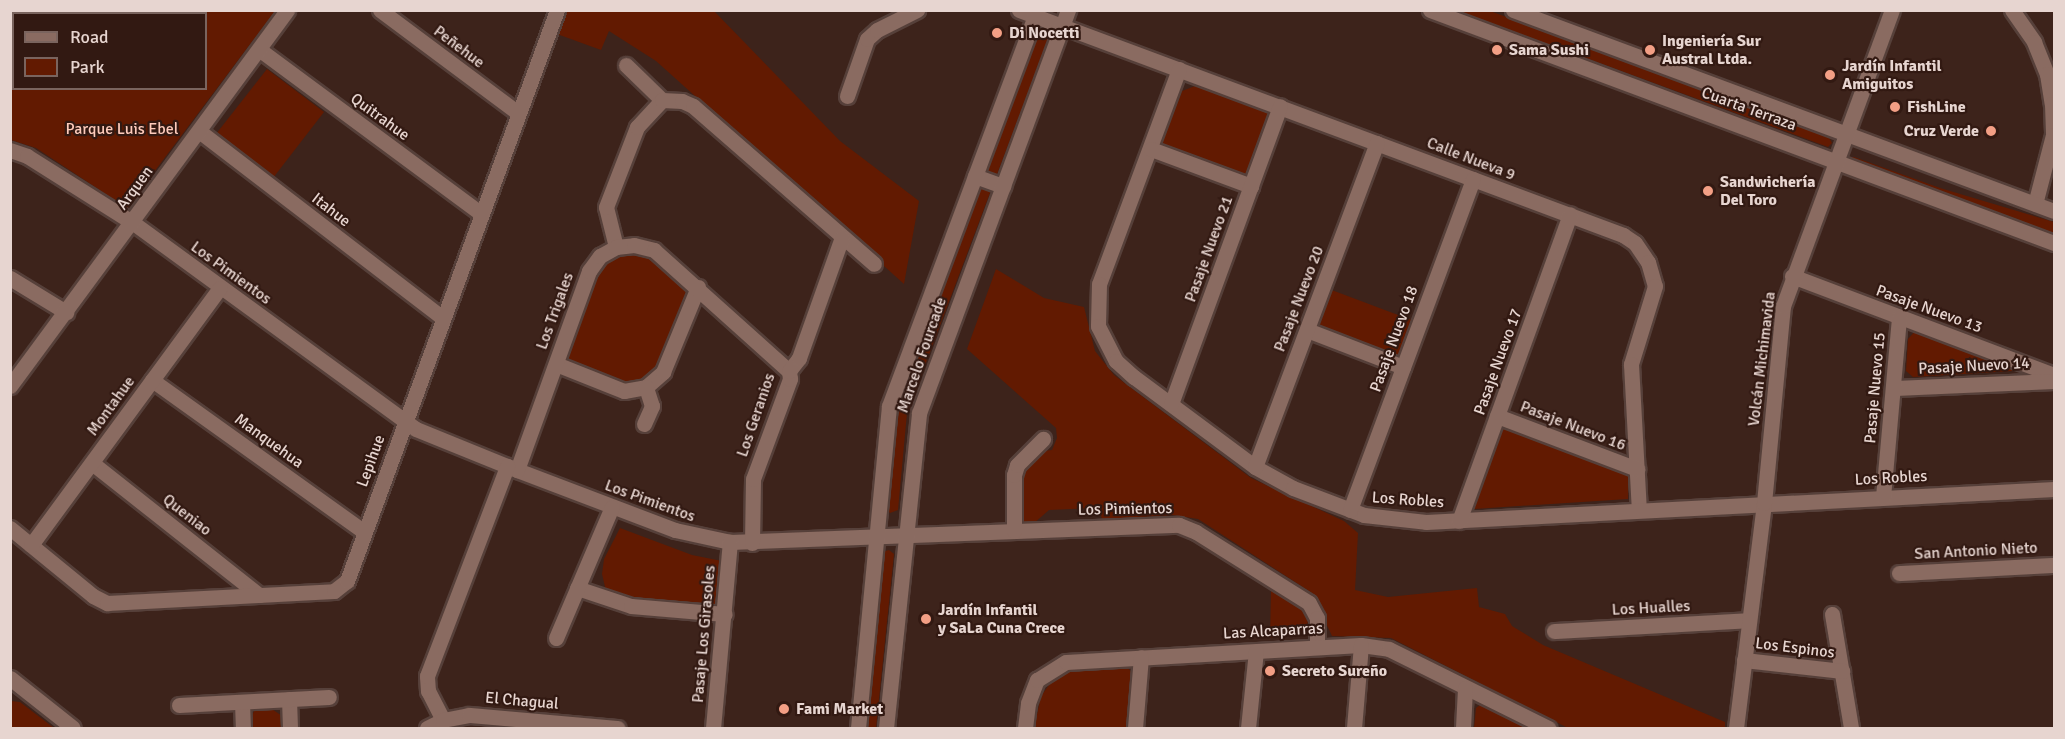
<!DOCTYPE html>
<meta charset="utf-8">
<style>
body{margin:0}
#map{position:relative;width:2065px;height:739px;overflow:hidden;background:#3d231b;font-family:Signika,sans-serif}
div>[style]{position:absolute}
[style*='--x']{left:calc(var(--x)*1px);top:calc(var(--y)*1px);width:calc(var(--w)*1px);rotate:calc(var(--a)*1deg)}
.green>*{inset:0;background:#621a01}
.water>*{inset:0;background:#330500}
.roads{filter:drop-shadow(2px 0 #56403a) drop-shadow(-2px 0 #56403a) drop-shadow(0 2px #56403a) drop-shadow(0 -2px #56403a)}
.street>*{height:15px;margin:-7.5px;padding:0 7.5px;transform-origin:7.5px;border-radius:7.5px;background:#8a6b61}
.secondary>*{height:15px;margin:-7.5px;padding:0 7.5px;transform-origin:7.5px;border-radius:7.5px;background:#8a6b61}
.dots>*{width:16px;height:16px;translate:-50% -50%;box-sizing:border-box;border:3px solid #321912;border-radius:50%}
span{translate:-50% -50%;white-space:nowrap;text-align:center;line-height:1.15;-webkit-text-stroke:4.5px #321912;paint-order:stroke}
.poi-label{font-size:16px;color:#e7d5d0;font-weight:700}
.left{translate:0 -50%;text-align:left}
.right{translate:-100% -50%;text-align:right}
.street-label{font-size:16px;color:#e7d5d0}
.park-label{font-size:16px;color:#fecbbb}
.frame{position:absolute;inset:0;border:12px solid #e7d5d0;pointer-events:none}
.legend{position:absolute;left:12px;top:12px;width:195px;height:78px;box-sizing:border-box;background:#321912;border:2px solid #7a645e;margin:0;padding:8px 10px;list-style:none;font-size:18px;color:#e7d5d0}
.legend li{display:flex;align-items:center;gap:12px;height:30px}
.legend b{width:30px;border:2px solid #7a645e}
</style>
<div id="map">
<div class="green">
<div style="clip-path:polygon(evenodd,10px 11px,275px 11px,127px 208px,36px 148px,11px 140px,10px 11px,14px 14px,206px 14px,206px 88px,14px 88px,14px 14px)"></div>
<div style="clip-path:polygon(562px 11px,714px 11px,840px 141px,919px 201px,904px 284px,656px 61px,609px 31px,601px 50px,557px 34px)"></div>
<div style="clip-path:polygon(1458px 11px,1490px 11px,1828px 136px,1832px 143px,1828px 147px)"></div>
<div style="clip-path:polygon(1038px 30px,1046px 30px,1050px 34px,907px 413px,898px 510px,890px 513px,886px 509px,899px 401px)"></div>
<div style="clip-path:polygon(267px 69px,324px 112px,273px 178px,216px 134px)"></div>
<div style="clip-path:polygon(1195px 86px,1273px 114px,1250px 175px,1245px 179px,1160px 149px,1182px 91px)"></div>
<div style="clip-path:polygon(1854px 157px,1940px 188px,2054px 222px,2054px 235px,1850px 158px)"></div>
<div style="clip-path:polygon(630px 253px,648px 256px,686px 290px,685px 300px,653px 377px,635px 387px,602px 379px,569px 362px,568px 357px,596px 275px,611px 259px)"></div>
<div style="clip-path:polygon(996px 269px,1044px 298px,1084px 307px,1095px 351px,1114px 375px,1251px 478px,1344px 521px,1358px 533px,1355px 590px,1388px 597px,1477px 588px,1479px 607px,1505px 614px,1512px 626px,1543px 645px,1725px 722px,1725px 728px,1568px 728px,1391px 638px,1332px 636px,1312px 593px,1198px 519px,1173px 515px,1102px 519px,1100px 511px,1094px 508px,1049px 510px,1033px 524px,1024px 522px,1019px 514px,1018px 476px,1033px 452px,1052px 450px,1057px 438px,1056px 428px,967px 349px)"></div>
<div style="clip-path:polygon(1329px 289px,1414px 321px,1399px 362px,1314px 329px)"></div>
<div style="clip-path:polygon(1916px 330px,2010px 366px,2012px 371px,1913px 377px,1906px 371px,1908px 339px)"></div>
<div style="clip-path:polygon(1501px 422px,1629px 471px,1628px 499px,1474px 509px,1472px 505px)"></div>
<div style="clip-path:polygon(620px 528px,692px 555px,722px 561px,718px 609px,621px 600px,606px 591px,602px 574px,604px 559px)"></div>
<div style="clip-path:polygon(889px 550px,894px 554px,876px 728px,865px 728px,882px 552px)"></div>
<div style="clip-path:polygon(1271px 589px,1302px 610px,1308px 622px,1304px 632px,1270px 638px)"></div>
<div style="clip-path:polygon(1100px 668px,1128px 668px,1133px 674px,1129px 728px,1034px 728px,1041px 696px,1052px 681px,1071px 670px)"></div>
<div style="clip-path:polygon(11px 701px,20px 702px,54px 728px,11px 728px)"></div>
<div style="clip-path:polygon(1480px 705px,1483px 706px,1529px 728px,1474px 728px,1476px 708px)"></div>
<div style="clip-path:polygon(269px 707px,282px 716px,284px 728px,247px 728px,254px 711px)"></div>
</div>
<div class="water">
<div style="clip-path:polygon(10px 11px,54px 13px,14px 14px,13px 81px)"></div>
</div>
<div class="roads">
<div class="street">
<div style="--x:380;--y:10;--w:171;--a:36.7"></div>
<div style="--x:1019;--y:10;--w:645;--a:20.43"></div>
<div style="--x:1623;--y:235;--w:14;--a:34"></div>
<div style="--x:1635;--y:243;--w:23;--a:56"></div>
<div style="--x:1648;--y:262;--w:25;--a:74"></div>
<div style="--x:1655;--y:286;--w:82;--a:107.1"></div>
<div style="--x:1631;--y:364;--w:146;--a:86.9"></div>
<div style="--x:2012;--y:10;--w:39;--a:55"></div>
<div style="--x:2034;--y:42;--w:35;--a:68"></div>
<div style="--x:2047;--y:74;--w:30;--a:81"></div>
<div style="--x:2052;--y:104;--w:31;--a:88"></div>
<div style="--x:2053;--y:135;--w:71;--a:104.6"></div>
<div style="--x:260;--y:50;--w:274;--a:36.5"></div>
<div style="--x:626;--y:65;--w:50;--a:44.2"></div>
<div style="--x:1179;--y:69;--w:229;--a:110.4"></div>
<div style="--x:1099;--y:284;--w:42;--a:91.4"></div>
<div style="--x:1098;--y:326;--w:39;--a:63"></div>
<div style="--x:1116;--y:361;--w:24;--a:42"></div>
<div style="--x:1134;--y:377;--w:151;--a:36.6"></div>
<div style="--x:1255;--y:467;--w:43;--a:28.9"></div>
<div style="--x:1293;--y:488;--w:76;--a:20.8"></div>
<div style="--x:1364;--y:515;--w:62;--a:6.4"></div>
<div style="--x:1426;--y:522;--w:629;--a:-3.01"></div>
<div style="--x:847;--y:96;--w:60;--a:-70.7"></div>
<div style="--x:867;--y:39;--w:13;--a:-42"></div>
<div style="--x:877;--y:30;--w:45;--a:-26.6"></div>
<div style="--x:199;--y:131;--w:305;--a:37.5"></div>
<div style="--x:1151;--y:149;--w:107;--a:20.3"></div>
<div style="--x:10;--y:150;--w:18;--a:19"></div>
<div style="--x:27;--y:156;--w:124;--a:32.2"></div>
<div style="--x:132;--y:222;--w:351;--a:36.1"></div>
<div style="--x:416;--y:429;--w:109;--a:22.1"></div>
<div style="--x:517;--y:470;--w:169;--a:20.8"></div>
<div style="--x:675;--y:530;--w:56;--a:12.3"></div>
<div style="--x:730;--y:542;--w:449;--a:-2.2"></div>
<div style="--x:1179;--y:525;--w:18;--a:22"></div>
<div style="--x:1196;--y:532;--w:133;--a:32.1"></div>
<div style="--x:1309;--y:603;--w:17;--a:62"></div>
<div style="--x:1317;--y:618;--w:29;--a:90"></div>
<div style="--x:616;--y:247;--w:41;--a:-104"></div>
<div style="--x:606;--y:207;--w:86;--a:-68.8"></div>
<div style="--x:637;--y:127;--w:37;--a:-47"></div>
<div style="--x:662;--y:100;--w:20;--a:3"></div>
<div style="--x:682;--y:101;--w:12;--a:24"></div>
<div style="--x:693;--y:106;--w:240;--a:41.1"></div>
<div style="--x:1792;--y:276;--w:280;--a:20.7"></div>
<div style="--x:10;--y:278;--w:66;--a:31.3"></div>
<div style="--x:1307;--y:330;--w:103;--a:21.1"></div>
<div style="--x:556;--y:364;--w:73;--a:21.7"></div>
<div style="--x:624;--y:391;--w:22;--a:-10"></div>
<div style="--x:646;--y:387;--w:23;--a:-41"></div>
<div style="--x:663;--y:372;--w:92;--a:-67.6"></div>
<div style="--x:152;--y:380;--w:261;--a:35.6"></div>
<div style="--x:10;--y:386;--w:467;--a:-53.6"></div>
<div style="--x:1895;--y:388;--w:159;--a:-2.5"></div>
<div style="--x:1171;--y:404;--w:317;--a:-69.9"></div>
<div style="--x:1497;--y:416;--w:150;--a:20.7"></div>
<div style="--x:644;--y:424;--w:20;--a:-66"></div>
<div style="--x:652;--y:406;--w:20;--a:-108"></div>
<div style="--x:92;--y:463;--w:213;--a:38.3"></div>
<div style="--x:1255;--y:467;--w:346;--a:-69.4"></div>
<div style="--x:517;--y:470;--w:212;--a:-70.1"></div>
<div style="--x:589;--y:271;--w:19;--a:-54"></div>
<div style="--x:600;--y:256;--w:18;--a:-29"></div>
<div style="--x:616;--y:247;--w:18;--a:-6"></div>
<div style="--x:634;--y:245;--w:21;--a:14"></div>
<div style="--x:654;--y:250;--w:181;--a:41.9"></div>
<div style="--x:1883;--y:497;--w:181;--a:-84.9"></div>
<div style="--x:1350;--y:510;--w:353;--a:-69.6"></div>
<div style="--x:1459;--y:521;--w:326;--a:-70.1"></div>
<div style="--x:10;--y:528;--w:107;--a:39.3"></div>
<div style="--x:93;--y:596;--w:16;--a:27"></div>
<div style="--x:107;--y:603;--w:227;--a:-3"></div>
<div style="--x:334;--y:591;--w:16;--a:-38"></div>
<div style="--x:347;--y:581;--w:608;--a:-69.81"></div>
<div style="--x:1014;--y:531;--w:56;--a:-90"></div>
<div style="--x:1014;--y:475;--w:10;--a:-73"></div>
<div style="--x:1017;--y:465;--w:37;--a:-45"></div>
<div style="--x:752;--y:543;--w:64;--a:-89.1"></div>
<div style="--x:753;--y:479;--w:107;--a:-69.7"></div>
<div style="--x:790;--y:379;--w:8;--a:-97"></div>
<div style="--x:789;--y:371;--w:16;--a:-52"></div>
<div style="--x:799;--y:358;--w:128;--a:-70.4"></div>
<div style="--x:31;--y:545;--w:319;--a:-53.7"></div>
<div style="--x:1899;--y:573;--w:155;--a:-3"></div>
<div style="--x:577;--y:588;--w:57;--a:18.4"></div>
<div style="--x:631;--y:606;--w:94;--a:4.9"></div>
<div style="--x:1832;--y:614;--w:116;--a:80.5"></div>
<div style="--x:1554;--y:631;--w:195;--a:-3.2"></div>
<div style="--x:556;--y:638;--w:142;--a:-66.9"></div>
<div style="--x:1744;--y:660;--w:99;--a:6.4"></div>
<div style="--x:289;--y:699;--w:29;--a:88"></div>
<div style="--x:242;--y:702;--w:26;--a:88"></div>
<div style="--x:179;--y:705;--w:150;--a:-3.1"></div>
<div style="--x:443;--y:720;--w:33;--a:-117"></div>
<div style="--x:428;--y:691;--w:15;--a:-94"></div>
<div style="--x:427;--y:676;--w:225;--a:-69.1"></div>
<div style="--x:427;--y:728;--w:18;--a:-27"></div>
<div style="--x:443;--y:720;--w:26;--a:-11"></div>
<div style="--x:469;--y:715;--w:149;--a:5"></div>
<div style="--x:713;--y:728;--w:187;--a:-84.8"></div>
<div style="--x:1025;--y:728;--w:25;--a:-83"></div>
<div style="--x:1028;--y:703;--w:25;--a:-69"></div>
<div style="--x:1037;--y:680;--w:34;--a:-32"></div>
<div style="--x:1066;--y:662;--w:295;--a:-3.3"></div>
<div style="--x:1361;--y:645;--w:28;--a:8"></div>
<div style="--x:1389;--y:649;--w:178;--a:26.4"></div>
<div style="--x:1135;--y:728;--w:71;--a:-85.2"></div>
<div style="--x:1248;--y:728;--w:77;--a:-84.1"></div>
<div style="--x:1354;--y:728;--w:83;--a:-85.2"></div>
<div style="--x:1463;--y:728;--w:40;--a:-87.1"></div>
</div>
<div class="secondary">
<div style="--x:1430;--y:10;--w:666;--a:20.48"></div>
<div style="--x:1513;--y:10;--w:577;--a:20.38"></div>
<div style="--x:975;--y:176;--w:30;--a:20"></div>
<div style="--x:10;--y:678;--w:80;--a:38.4"></div>
<div style="--x:858;--y:728;--w:323;--a:-84.5"></div>
<div style="--x:889;--y:406;--w:423;--a:-69.5"></div>
<div style="--x:886;--y:728;--w:317;--a:-84"></div>
<div style="--x:919;--y:413;--w:430;--a:-69.7"></div>
<div style="--x:1736;--y:728;--w:227;--a:-82.9"></div>
<div style="--x:1764;--y:503;--w:198;--a:-84.5"></div>
<div style="--x:1783;--y:306;--w:315;--a:-69.8"></div>
</div>
</div>
<div class="dots">
<div style="left:997px;top:33px;background:#f39f85"></div>
<div style="left:1497px;top:50px;background:#f39f85"></div>
<div style="left:1650px;top:50px;background:#f39f85"></div>
<div style="left:1830px;top:75px;background:#f39f85"></div>
<div style="left:1895px;top:107px;background:#f39f85"></div>
<div style="left:1991px;top:131px;background:#f39f85"></div>
<div style="left:1708px;top:191px;background:#f39f85"></div>
<div style="left:926px;top:619px;background:#f39f85"></div>
<div style="left:1270px;top:671px;background:#f39f85"></div>
<div style="left:784px;top:709px;background:#f39f85"></div>
</div>
<div class="poi-label">
<span class="left" style="left:1009px;top:33px">Di Nocetti</span>
<span class="left" style="left:1662px;top:50px">Ingeniería Sur<br>Austral Ltda.</span>
<span class="left" style="left:1509px;top:50px">Sama Sushi</span>
<span class="left" style="left:1842px;top:75px">Jardín Infantil<br>Amiguitos</span>
<span class="left" style="left:1907px;top:107px">FishLine</span>
<span class="right" style="left:1979px;top:131px">Cruz Verde</span>
<span class="left" style="left:1720px;top:191px">Sandwichería<br>Del Toro</span>
<span class="left" style="left:938px;top:619px">Jardín Infantil<br>y SaLa Cuna Crece</span>
<span class="left" style="left:1282px;top:671px">Secreto Sureño</span>
<span class="left" style="left:796px;top:709px">Fami Market</span>
</div>
<div class="street-label">
<span style="left:459px;top:47px;rotate:37deg">Peñehue</span>
<span style="left:1749px;top:109px;rotate:20deg">Cuarta Terraza</span>
<span style="left:380px;top:117px;rotate:36deg">Quitrahue</span>
<span style="left:1471px;top:159px;rotate:21deg">Calle Nueva 9</span>
<span style="left:135px;top:188px;rotate:-54deg">Arquen</span>
<span style="left:331px;top:210px;rotate:38deg">Itahue</span>
<span style="left:1209px;top:249px;rotate:-70deg">Pasaje Nuevo 21</span>
<span style="left:231px;top:273px;rotate:36deg">Los Pimientos</span>
<span style="left:1299px;top:299px;rotate:-69deg">Pasaje Nuevo 20</span>
<span style="left:1929px;top:309px;rotate:20deg">Pasaje Nuevo 13</span>
<span style="left:555px;top:311px;rotate:-70deg">Los Trigales</span>
<span style="left:1394px;top:339px;rotate:-70deg">Pasaje Nuevo 18</span>
<span style="left:922px;top:355px;rotate:-71deg">Marcelo Fourcade</span>
<span style="left:1762px;top:359px;rotate:-83deg">Volcán Michimavida</span>
<span style="left:1498px;top:362px;rotate:-70deg">Pasaje Nuevo 17</span>
<span style="left:1974px;top:366px;rotate:-3deg">Pasaje Nuevo 14</span>
<span style="left:1875px;top:388px;rotate:-85deg">Pasaje Nuevo 15</span>
<span style="left:111px;top:406px;rotate:-54deg">Montahue</span>
<span style="left:756px;top:415px;rotate:-71deg">Los Geranios</span>
<span style="left:1573px;top:426px;rotate:21deg">Pasaje Nuevo 16</span>
<span style="left:269px;top:441px;rotate:36deg">Manquehua</span>
<span style="left:371px;top:461px;rotate:-70deg">Lepihue</span>
<span style="left:1891px;top:478px;rotate:-3deg">Los Robles</span>
<span style="left:1408px;top:500px;rotate:4deg">Los Robles</span>
<span style="left:650px;top:501px;rotate:20deg">Los Pimientos</span>
<span style="left:1125px;top:509px;rotate:-1deg">Los Pimientos</span>
<span style="left:187px;top:515px;rotate:38deg">Queniao</span>
<span style="left:1976px;top:551px;rotate:-3deg">San Antonio Nieto</span>
<span style="left:1651px;top:608px;rotate:-3deg">Los Hualles</span>
<span style="left:1273px;top:631px;rotate:-3deg">Las Alcaparras</span>
<span style="left:704px;top:634px;rotate:-85deg">Pasaje Los Girasoles</span>
<span style="left:1795px;top:648px;rotate:7deg">Los Espinos</span>
<span style="left:522px;top:701px;rotate:5deg">El Chagual</span>
</div>
<div class="park-label">
<span style="left:122px;top:129px">Parque Luis Ebel</span>
</div>
<div class="frame"></div>
<ul class="legend">
<li><b style="height:8px;background:#8a6b61"></b>Road</li>
<li><b style="height:16px;background:#621a01"></b>Park</li>
</ul>
</div>
